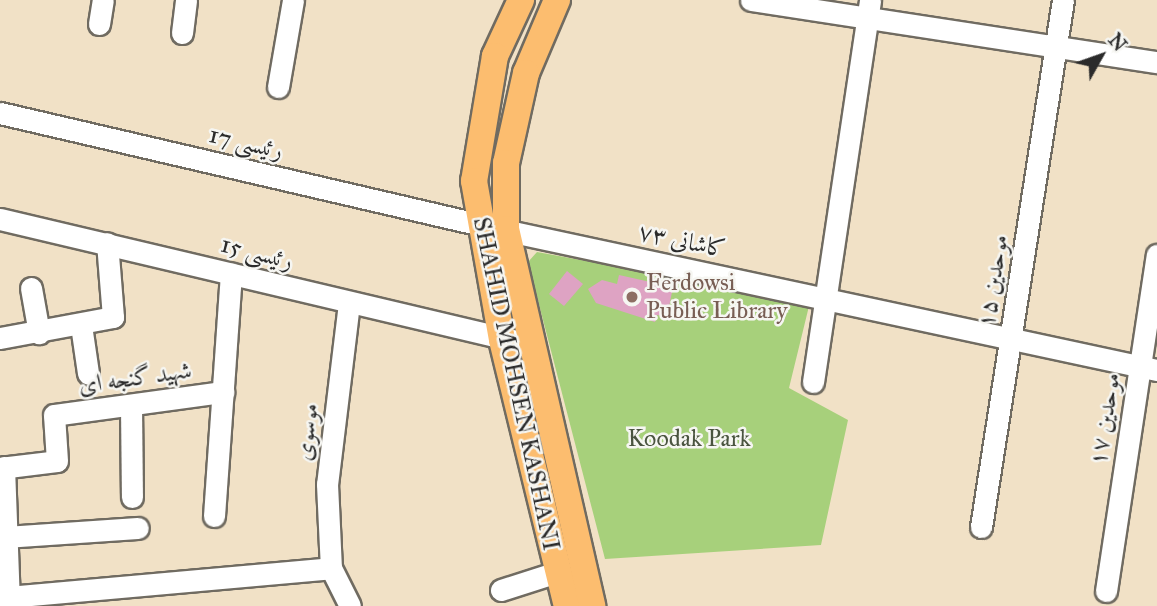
<!DOCTYPE html>
<meta charset="utf-8">
<style>
body{margin:0}
#map{position:relative;width:1157px;height:606px;overflow:hidden;background:#f1e1c6;font-family:"IM FELL Great Primer",Amiri,serif}
div>[style]{position:absolute}
[style*='--x']{left:calc(var(--x)*1px);top:calc(var(--y)*1px);width:calc(var(--w)*1px);rotate:calc(var(--a)*1deg)}
.green>*{inset:0;background:#a7d07b}
.building>*{inset:0;background:#dea3c3}
.roads{filter:drop-shadow(2px 0 #706b61) drop-shadow(-2px 0 #706b61) drop-shadow(0 2px #706b61) drop-shadow(0 -2px #706b61)}
.minor>*{height:21px;margin:-10.5px;padding:0 10.5px;transform-origin:10.5px;border-radius:10.5px;background:#fff}
.major>*{height:26px;margin:-13px;padding:0 13px;transform-origin:13px;border-radius:13px;background:#fcbd6f}
.dots>*{width:19px;height:19px;translate:-50% -50%;box-sizing:border-box;border:4px solid #f6f6f2;border-radius:50%}
span{translate:-50% -50%;white-space:nowrap;text-align:center;line-height:1.15;-webkit-text-stroke:5px #f6f6f2;paint-order:stroke}
.street-label{font-size:24px;color:#2b2b2b}
.education-label{font-size:24px;color:#785e54}
.left{translate:0 -50%;text-align:left}
.park-label{font-size:24px;color:#4a543f}
.north{position:absolute;left:1066px;top:21px;width:70px;height:70px;-webkit-text-stroke:5px #f6f6f2;paint-order:stroke;rotate:50deg;font-size:19px;font-weight:700;line-height:28px;text-align:center;color:#2b2b2b}
.north::after{content:'';display:block;margin:auto;width:24px;height:32px;background:#2b2b2b;clip-path:polygon(50% 0,100% 100%,50% 72%,0 100%)}
</style>
<div id="map">
<div class="green">
<div style="clip-path:polygon(537px 252px,810px 302px,789px 388px,848px 420px,821px 545px,605px 559px,528px 262px)"></div>
</div>
<div class="building">
<div style="clip-path:polygon(567px 271px,583px 284px,564px 306px,549px 294px)"></div>
<div style="clip-path:polygon(619px 275px,673px 287px,667px 317px,657px 315px,655px 322px,596px 303px,588px 289px,602px 280px,617px 284px)"></div>
</div>
<div class="roads">
<div class="minor">
<div style="--x:751;--y:0;--w:411;--a:8.7"></div>
<div style="--x:99;--y:24;--w:24;--a:-81"></div>
<div style="--x:182;--y:33;--w:33;--a:-83"></div>
<div style="--x:278;--y:87;--w:88;--a:-80.2"></div>
<div style="--x:0;--y:113;--w:493;--a:13.1"></div>
<div style="--x:480;--y:225;--w:692;--a:12.09"></div>
<div style="--x:0;--y:219;--w:548;--a:13.3"></div>
<div style="--x:31;--y:288;--w:46;--a:79.9"></div>
<div style="--x:349;--y:303;--w:182;--a:96.9"></div>
<div style="--x:327;--y:484;--w:84;--a:87.3"></div>
<div style="--x:331;--y:568;--w:42;--a:63.4"></div>
<div style="--x:81;--y:325;--w:49;--a:81.7"></div>
<div style="--x:0;--y:338;--w:115;--a:-10.5"></div>
<div style="--x:113;--y:317;--w:74;--a:-94.6"></div>
<div style="--x:813;--y:382;--w:386;--a:-81.5"></div>
<div style="--x:131;--y:405;--w:92;--a:89.4"></div>
<div style="--x:4;--y:467;--w:139;--a:87.9"></div>
<div style="--x:0;--y:468;--w:57;--a:-7"></div>
<div style="--x:57;--y:461;--w:46;--a:-93.7"></div>
<div style="--x:54;--y:415;--w:171;--a:-7.8"></div>
<div style="--x:214;--y:516;--w:243;--a:-86"></div>
<div style="--x:981;--y:527;--w:533;--a:-81.16"></div>
<div style="--x:5;--y:537;--w:133;--a:-3.9"></div>
<div style="--x:501;--y:590;--w:59;--a:-17.8"></div>
<div style="--x:1106;--y:591;--w:340;--a:-81.4"></div>
<div style="--x:8;--y:597;--w:324;--a:-5.1"></div>
</div>
<div class="major">
<div style="--x:521;--y:0;--w:62;--a:114.9"></div>
<div style="--x:495;--y:56;--w:127;--a:99.5"></div>
<div style="--x:474;--y:181;--w:161;--a:80"></div>
<div style="--x:502;--y:340;--w:274;--a:76.3"></div>
<div style="--x:557;--y:0;--w:79;--a:113"></div>
<div style="--x:526;--y:73;--w:92;--a:102.5"></div>
<div style="--x:506;--y:163;--w:66;--a:90"></div>
<div style="--x:506;--y:229;--w:387;--a:77.1"></div>
</div>
</div>
<div class="dots">
<div style="left:632px;top:297px;background:#8d6e63"></div>
</div>
<div class="street-label">
<span style="left:246px;top:143px;rotate:13deg">رئیسی 17</span>
<span style="left:682px;top:241px;rotate:12deg">کاشانی ۷۳</span>
<span style="left:257px;top:253px;rotate:14deg">رئیسی 15</span>
<span style="left:993px;top:281px;rotate:-81deg">موحدین ۱۵</span>
<span style="left:135px;top:378px;rotate:-8deg">شهید گنجه ای</span>
<span style="left:516px;top:384px;rotate:78deg">SHAHID MOHSEN KASHANI</span>
<span style="left:1105px;top:419px;rotate:-81deg">موحدین ۱۷</span>
<span style="left:307px;top:432px;rotate:-83deg">موسوی</span>
</div>
<div class="education-label">
<span class="left" style="left:646px;top:297px">Ferdowsi<br>Public Library</span>
</div>
<div class="park-label">
<span style="left:689px;top:439px">Koodak Park</span>
</div>
<div class="north">N</div>
</div>
